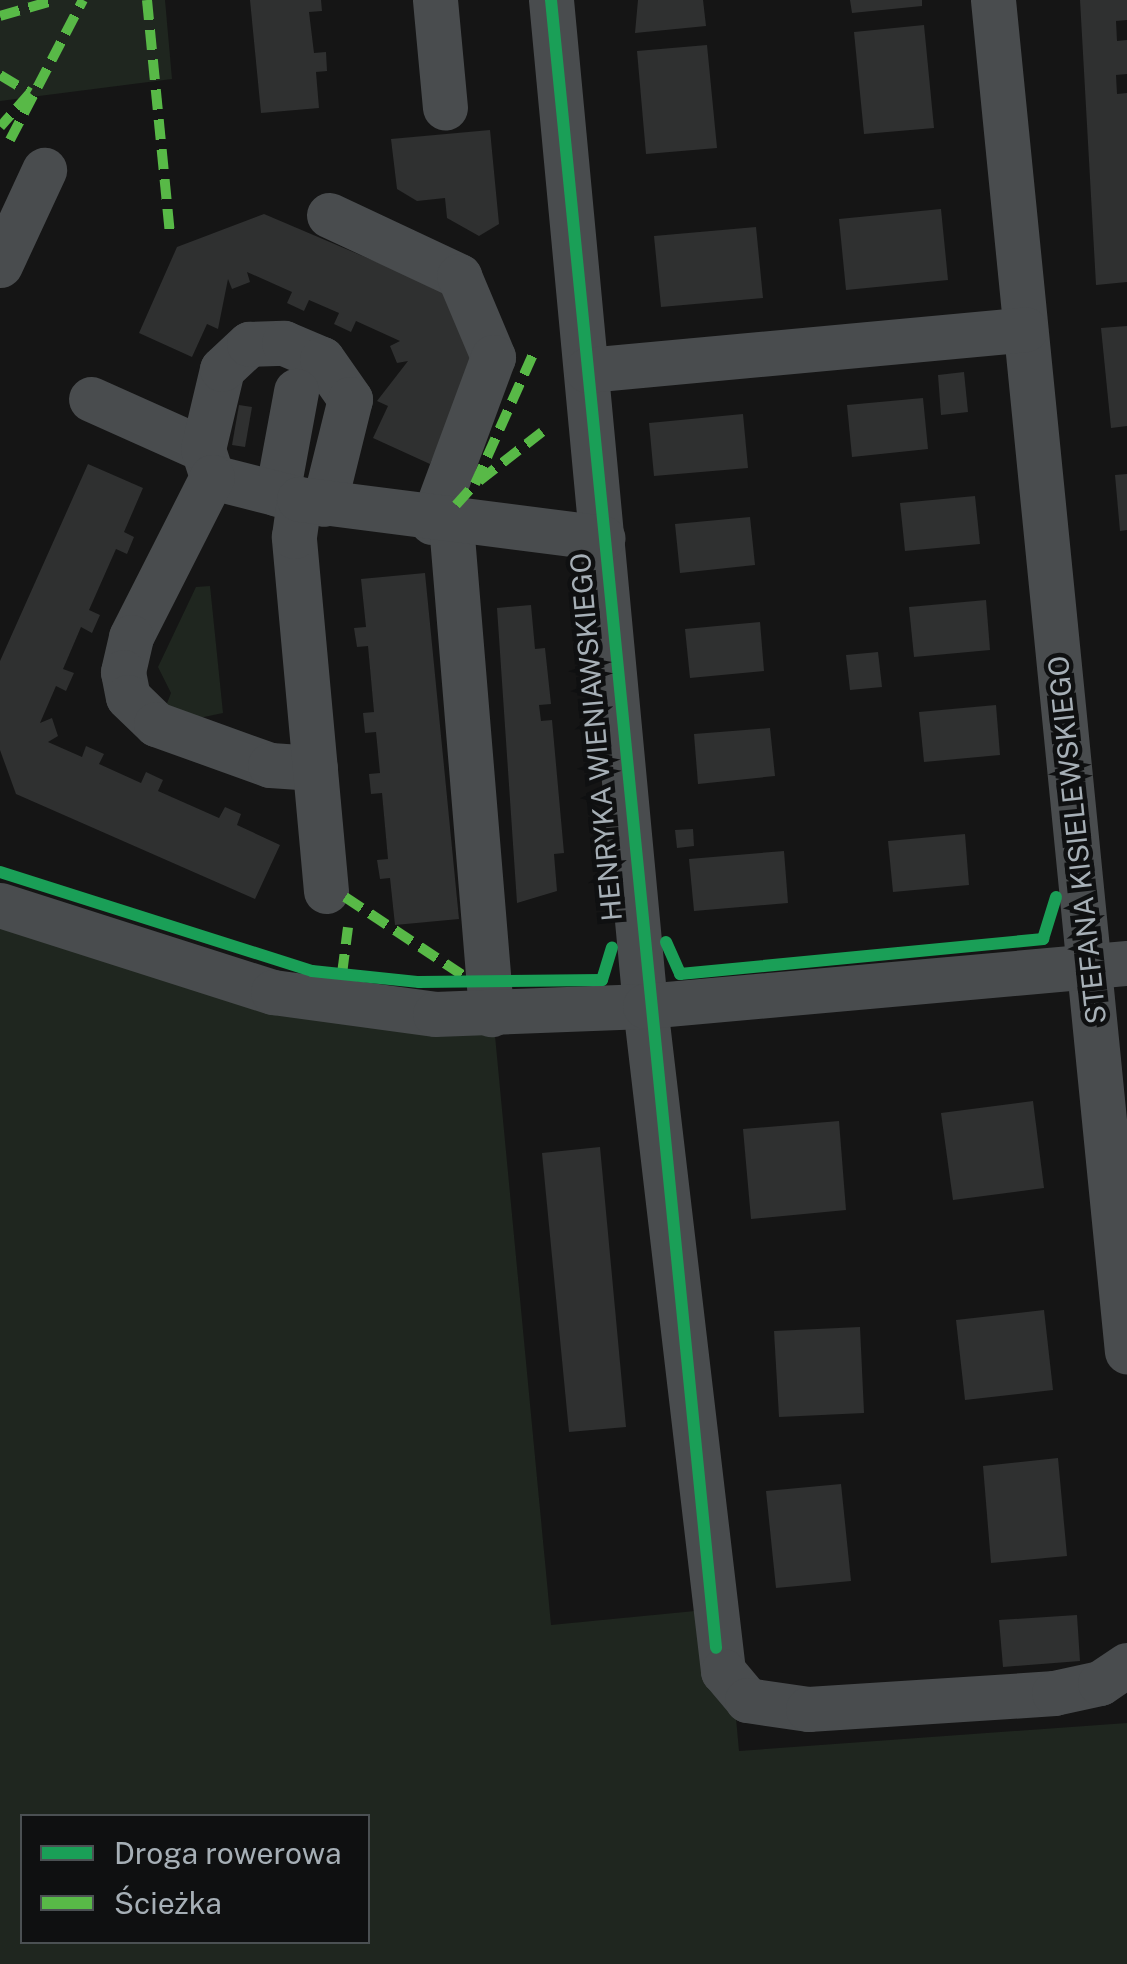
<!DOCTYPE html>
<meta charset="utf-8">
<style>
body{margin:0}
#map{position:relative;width:1127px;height:1964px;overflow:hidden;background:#151515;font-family:"Public Sans",sans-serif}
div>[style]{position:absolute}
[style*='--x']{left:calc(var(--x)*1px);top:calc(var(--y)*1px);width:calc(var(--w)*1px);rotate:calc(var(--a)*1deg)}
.green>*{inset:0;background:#1f261f}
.building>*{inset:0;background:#2f3030}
.minor>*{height:45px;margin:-22.5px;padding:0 22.5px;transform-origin:22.5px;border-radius:22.5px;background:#494c4e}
.quiet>*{height:10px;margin-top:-5px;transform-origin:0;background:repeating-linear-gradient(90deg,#58b947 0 20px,transparent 0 30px)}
.cycleway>*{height:12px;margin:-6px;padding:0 6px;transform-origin:6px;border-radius:6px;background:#1a9f57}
span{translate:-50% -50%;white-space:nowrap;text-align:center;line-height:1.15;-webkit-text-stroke:9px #0f1011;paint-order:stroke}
.street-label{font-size:28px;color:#a6afb6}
.legend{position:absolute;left:20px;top:1814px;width:350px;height:130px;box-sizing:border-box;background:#0f1011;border:2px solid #4b5053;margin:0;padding:12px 18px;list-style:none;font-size:30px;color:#a6afb6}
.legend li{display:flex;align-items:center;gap:20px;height:50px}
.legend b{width:50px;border:2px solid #4b5053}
</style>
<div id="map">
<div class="green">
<div style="clip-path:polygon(0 0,165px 0,172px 79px,0 101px)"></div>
<div style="clip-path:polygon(210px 586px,223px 713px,199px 718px,166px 706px,171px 693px,158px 667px,196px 587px)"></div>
<div style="clip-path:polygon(evenodd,0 921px,410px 1028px,495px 1036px,551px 1625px,726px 1608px,739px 1751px,1127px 1723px,1127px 1964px,0 1964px,0 921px,22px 1816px,368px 1816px,368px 1942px,22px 1942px,22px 1816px)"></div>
</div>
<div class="building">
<div style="clip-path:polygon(250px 0,321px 0,322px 11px,309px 12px,314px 53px,326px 52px,327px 71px,316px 72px,319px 108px,261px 113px)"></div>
<div style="clip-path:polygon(638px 0,703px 0,706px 26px,635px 33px)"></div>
<div style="clip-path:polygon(850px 0,922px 0,922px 6px,852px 13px)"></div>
<div style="clip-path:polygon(1080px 0,1127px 0,1127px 20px,1116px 21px,1117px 41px,1127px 40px,1127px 74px,1116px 75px,1117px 94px,1127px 93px,1127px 282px,1096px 285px)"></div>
<div style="clip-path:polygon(924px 25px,934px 128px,864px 134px,854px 32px)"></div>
<div style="clip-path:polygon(707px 45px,717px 148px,646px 154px,637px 51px)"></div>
<div style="clip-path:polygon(490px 130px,499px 224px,479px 236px,447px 218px,445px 198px,417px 201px,397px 189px,391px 139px)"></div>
<div style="clip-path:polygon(941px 209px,948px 280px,846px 290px,839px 219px)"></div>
<div style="clip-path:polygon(264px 214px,452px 294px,477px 360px,430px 464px,373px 438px,388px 406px,377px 401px,408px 361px,397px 363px,390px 346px,400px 341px,356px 321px,351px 332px,334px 324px,339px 313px,309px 300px,304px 311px,287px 303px,292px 292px,247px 272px,250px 282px,232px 289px,228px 279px,218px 329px,207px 324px,192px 357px,139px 333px,177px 247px)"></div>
<div style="clip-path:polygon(756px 227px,763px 298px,661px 307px,654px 236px)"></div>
<div style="clip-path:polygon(1127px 326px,1127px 426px,1111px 428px,1101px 328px)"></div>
<div style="clip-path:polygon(964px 372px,968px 412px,941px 415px,938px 375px)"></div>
<div style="clip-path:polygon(923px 398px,928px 449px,852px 457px,847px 405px)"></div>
<div style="clip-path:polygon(239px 405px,252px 407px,245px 447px,232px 445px)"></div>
<div style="clip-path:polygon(743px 414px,748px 468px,654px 476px,649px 423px)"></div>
<div style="clip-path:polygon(88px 464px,143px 488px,124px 532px,134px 537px,127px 554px,116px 549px,89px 610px,100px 615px,92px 633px,81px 627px,63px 669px,74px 673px,66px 691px,56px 686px,40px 723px,52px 718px,58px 736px,48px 742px,82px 757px,86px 746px,104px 754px,99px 764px,141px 783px,146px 772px,163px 780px,158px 791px,219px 818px,225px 807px,241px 814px,237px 825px,280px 845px,255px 899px,16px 794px,0 750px,0 661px)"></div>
<div style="clip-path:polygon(1127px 474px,1127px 530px,1120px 531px,1115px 475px)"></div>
<div style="clip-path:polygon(975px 496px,980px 544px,905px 551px,900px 503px)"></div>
<div style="clip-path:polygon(750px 517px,755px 565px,680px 573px,675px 524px)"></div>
<div style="clip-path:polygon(425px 573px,459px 919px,395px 925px,390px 878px,380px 879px,377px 860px,388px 859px,382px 793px,371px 794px,369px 774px,380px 773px,376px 732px,365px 733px,363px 713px,374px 712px,368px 646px,357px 647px,354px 628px,366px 627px,361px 579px)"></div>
<div style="clip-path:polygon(986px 600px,990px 650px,914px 657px,909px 607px)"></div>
<div style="clip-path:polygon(531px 605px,535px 649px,545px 648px,551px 704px,539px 705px,541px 721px,552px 720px,564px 853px,554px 854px,557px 891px,517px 903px,497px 608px)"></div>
<div style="clip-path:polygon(760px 622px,764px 671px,690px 678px,685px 629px)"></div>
<div style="clip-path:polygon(878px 652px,882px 687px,850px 690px,846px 655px)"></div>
<div style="clip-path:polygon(996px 705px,1000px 755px,924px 762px,919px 712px)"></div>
<div style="clip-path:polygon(770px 728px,775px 776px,698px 784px,694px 734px)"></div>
<div style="clip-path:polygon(693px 829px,694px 846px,677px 848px,675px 830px)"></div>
<div style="clip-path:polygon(965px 834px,969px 885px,893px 892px,888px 841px)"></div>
<div style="clip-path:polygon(784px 851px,788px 903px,694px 911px,689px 859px)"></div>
<div style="clip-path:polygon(1033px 1101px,1044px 1188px,953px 1200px,941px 1113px)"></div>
<div style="clip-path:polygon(839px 1121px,846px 1210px,751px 1219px,743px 1129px)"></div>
<div style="clip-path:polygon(600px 1147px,626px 1427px,569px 1432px,542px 1153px)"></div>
<div style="clip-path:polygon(1044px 1310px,1053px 1390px,965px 1400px,956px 1320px)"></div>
<div style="clip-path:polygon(860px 1327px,864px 1413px,779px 1417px,774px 1331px)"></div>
<div style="clip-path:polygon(1058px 1458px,1067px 1556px,991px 1563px,983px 1466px)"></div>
<div style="clip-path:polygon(841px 1484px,851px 1581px,776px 1588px,766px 1491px)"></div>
<div style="clip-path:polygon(1077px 1615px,1080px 1661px,1003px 1667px,999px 1620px)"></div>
</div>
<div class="minor">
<div style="--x:435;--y:0;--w:108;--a:84.7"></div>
<div style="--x:551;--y:0;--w:1010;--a:84.66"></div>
<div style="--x:645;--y:1006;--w:670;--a:83.31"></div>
<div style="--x:723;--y:1671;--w:38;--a:50"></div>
<div style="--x:747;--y:1700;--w:62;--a:8.4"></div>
<div style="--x:808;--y:1709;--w:247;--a:-3.7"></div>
<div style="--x:1054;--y:1693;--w:47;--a:-12.3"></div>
<div style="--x:1100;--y:1683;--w:32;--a:-34"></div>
<div style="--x:993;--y:0;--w:1358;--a:84.34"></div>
<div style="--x:329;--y:215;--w:144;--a:25.1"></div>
<div style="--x:459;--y:276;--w:88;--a:67.2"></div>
<div style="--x:493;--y:357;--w:176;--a:110.3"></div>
<div style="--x:0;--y:265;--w:105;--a:-65.1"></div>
<div style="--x:587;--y:370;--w:440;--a:-5.3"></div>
<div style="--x:91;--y:399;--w:123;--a:24.1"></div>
<div style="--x:212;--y:477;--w:29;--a:-108"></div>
<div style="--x:203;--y:449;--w:82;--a:-76.6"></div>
<div style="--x:222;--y:369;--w:37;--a:-43"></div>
<div style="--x:249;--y:344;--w:35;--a:-2"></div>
<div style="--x:284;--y:343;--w:41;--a:22.8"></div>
<div style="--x:322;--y:359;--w:49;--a:55"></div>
<div style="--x:350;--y:399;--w:108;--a:103.9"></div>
<div style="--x:277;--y:494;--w:105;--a:-79.5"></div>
<div style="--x:299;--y:499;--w:90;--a:-165.8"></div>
<div style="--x:212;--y:477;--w:179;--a:116.9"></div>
<div style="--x:131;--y:637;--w:36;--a:103"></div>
<div style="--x:123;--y:672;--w:25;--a:79"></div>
<div style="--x:128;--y:697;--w:39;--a:44"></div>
<div style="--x:156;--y:724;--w:121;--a:19.8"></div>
<div style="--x:270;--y:765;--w:45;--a:3.8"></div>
<div style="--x:451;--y:524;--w:492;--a:85.3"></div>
<div style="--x:326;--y:891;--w:356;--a:-95.2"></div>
<div style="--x:294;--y:536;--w:37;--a:-82"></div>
<div style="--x:299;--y:499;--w:306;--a:7.3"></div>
<div style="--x:0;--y:905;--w:287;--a:17.7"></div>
<div style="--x:273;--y:992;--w:163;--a:7.7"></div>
<div style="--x:435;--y:1014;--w:210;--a:-2.2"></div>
<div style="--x:645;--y:1006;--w:484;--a:-5.1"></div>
</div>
<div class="quiet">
<div style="--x:147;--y:0;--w:237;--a:84.4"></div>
<div style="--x:0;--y:16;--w:57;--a:-16.2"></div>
<div style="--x:0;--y:75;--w:35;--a:31"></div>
<div style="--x:30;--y:93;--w:45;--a:131.4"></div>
<div style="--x:10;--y:140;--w:158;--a:-62.5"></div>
<div style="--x:479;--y:481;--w:80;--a:-37.9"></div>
<div style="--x:456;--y:505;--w:28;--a:-48"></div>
<div style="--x:475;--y:484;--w:145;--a:-65.9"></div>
<div style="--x:345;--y:897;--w:150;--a:33.6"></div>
<div style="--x:342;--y:974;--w:47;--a:-82.7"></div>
</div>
<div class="cycleway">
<div style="--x:551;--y:0;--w:1656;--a:84.28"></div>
<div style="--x:0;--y:872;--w:327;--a:17.6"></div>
<div style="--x:312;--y:971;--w:108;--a:5.9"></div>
<div style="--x:419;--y:982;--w:183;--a:-0.6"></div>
<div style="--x:602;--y:980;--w:34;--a:-73"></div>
<div style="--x:666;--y:942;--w:35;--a:66"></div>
<div style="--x:680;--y:974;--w:365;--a:-5.5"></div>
<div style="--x:1043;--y:939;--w:44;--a:-72.8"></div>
</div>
<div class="street-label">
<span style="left:596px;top:737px;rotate:-95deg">HENRYKA WIENIAWSKIEGO</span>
<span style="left:1077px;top:840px;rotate:-96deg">STEFANA KISIELEWSKIEGO</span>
</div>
<ul class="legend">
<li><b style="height:12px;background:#1a9f57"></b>Droga rowerowa</li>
<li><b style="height:12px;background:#58b947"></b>Ścieżka</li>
</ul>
</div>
